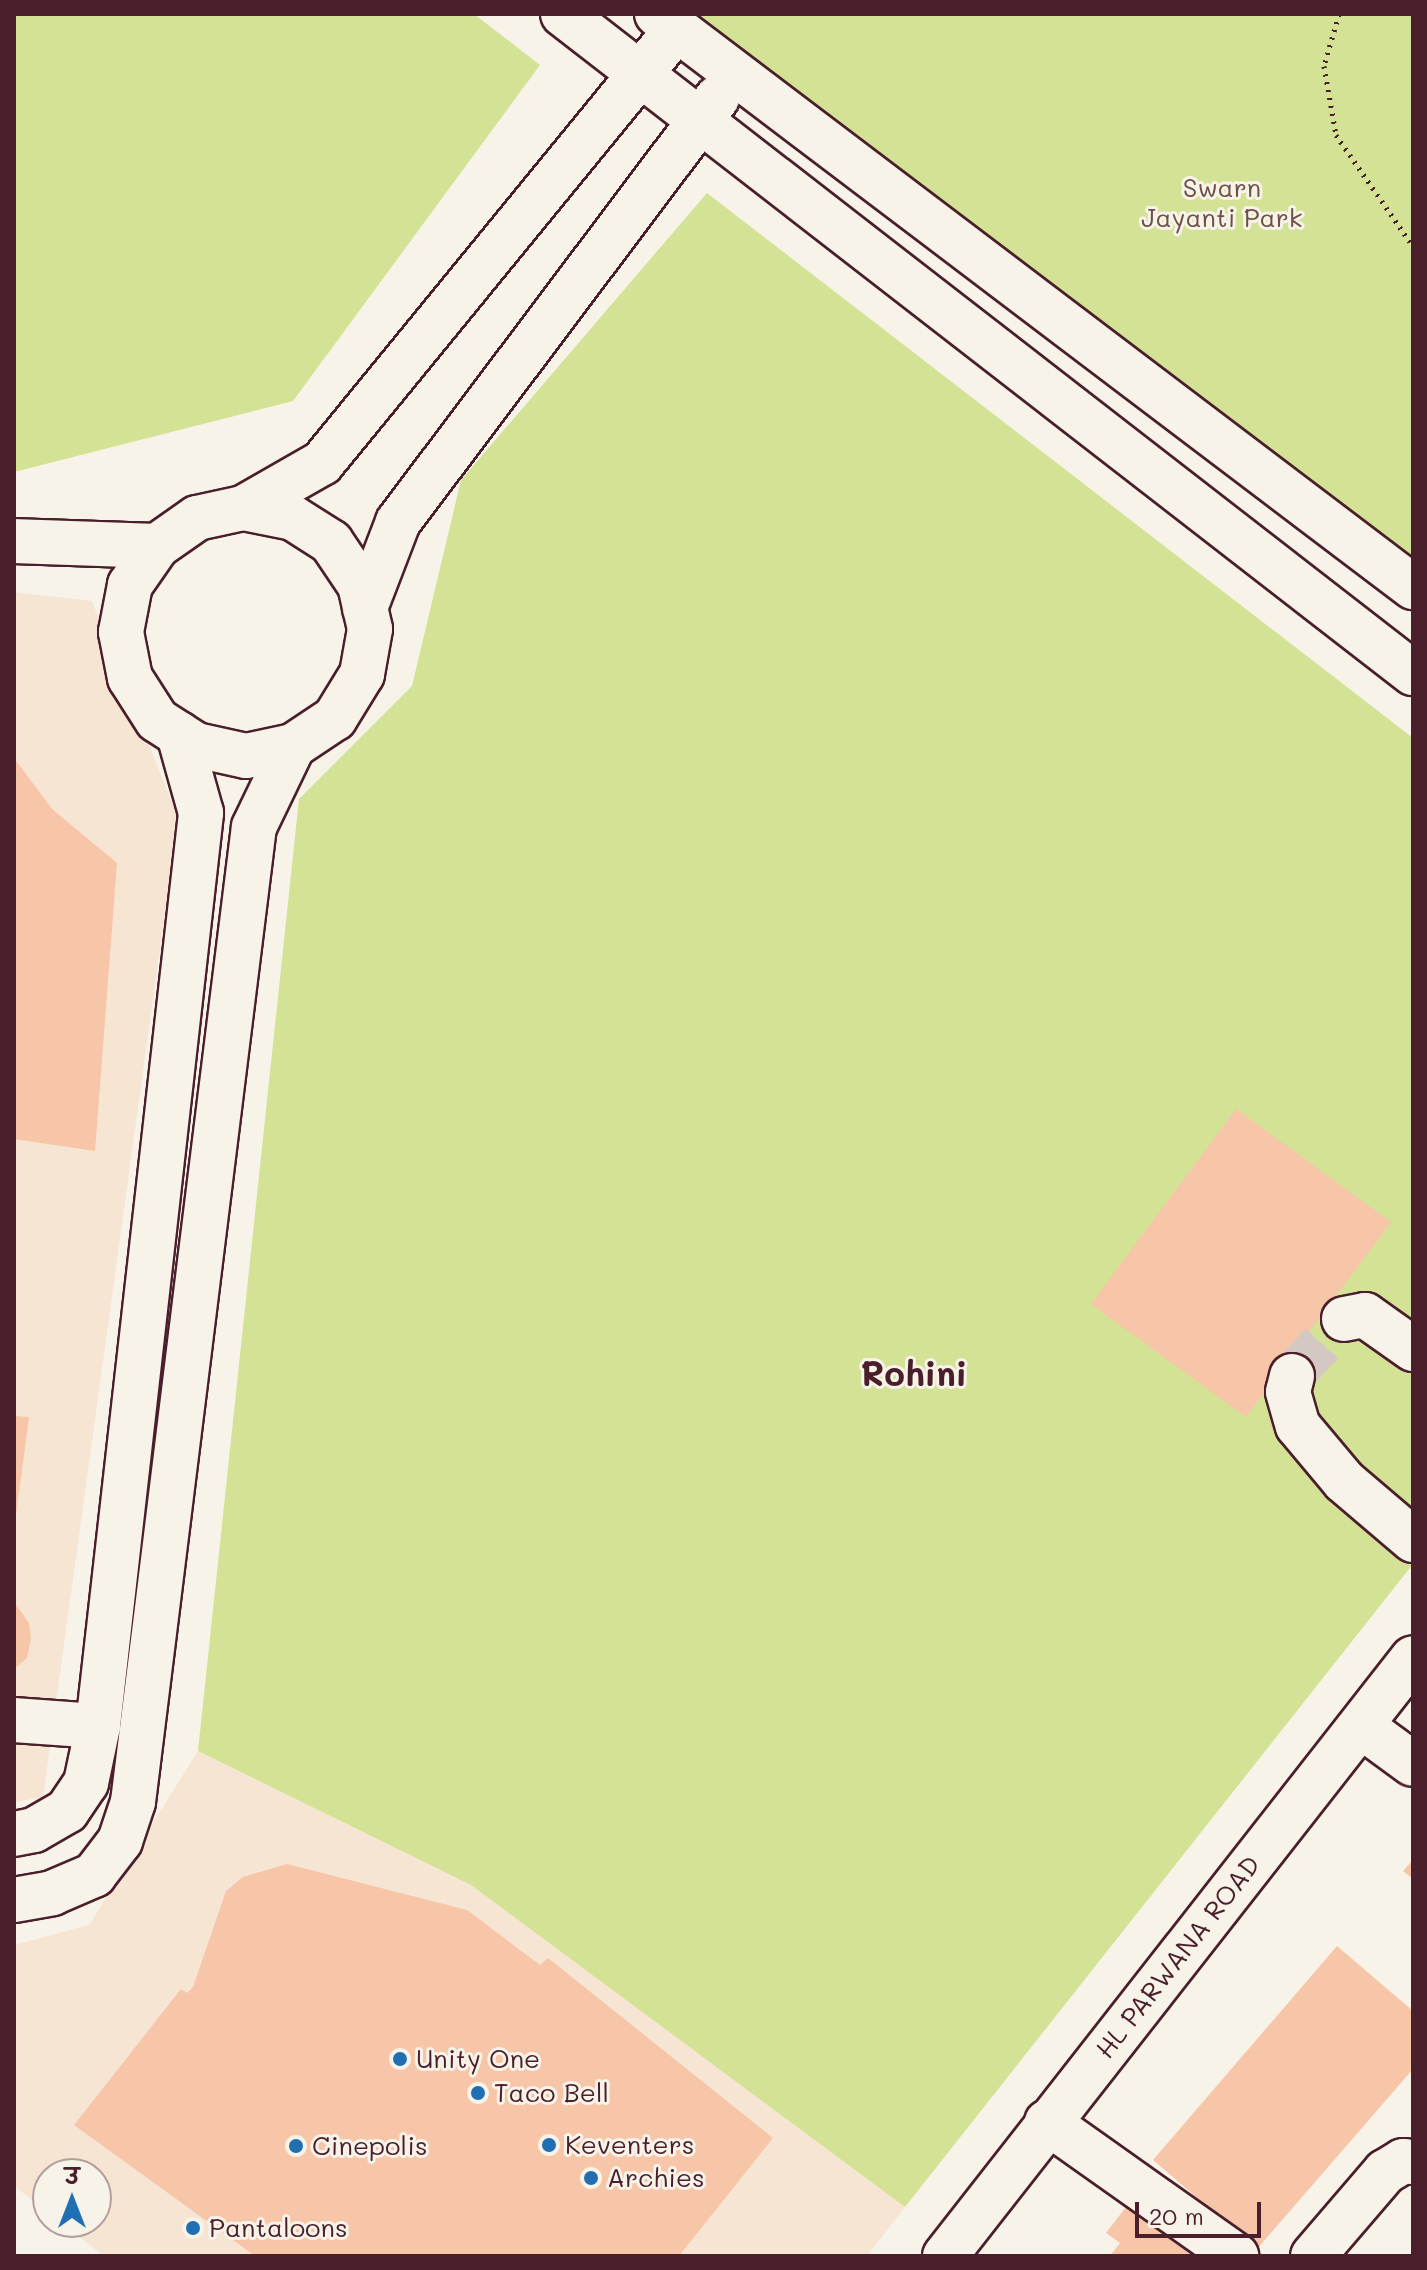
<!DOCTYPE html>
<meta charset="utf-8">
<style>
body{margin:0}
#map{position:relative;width:1427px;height:2270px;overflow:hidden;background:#f7f3e8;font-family:Mali,"Playpen Sans Deva",sans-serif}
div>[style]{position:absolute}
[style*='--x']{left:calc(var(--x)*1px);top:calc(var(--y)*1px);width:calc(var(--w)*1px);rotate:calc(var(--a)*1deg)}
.built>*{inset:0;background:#f7e5d4}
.green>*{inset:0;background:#d4e296}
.building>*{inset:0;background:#f7c5a7}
.minor-tunnel>*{height:44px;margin-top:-22px;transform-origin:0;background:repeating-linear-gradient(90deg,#d4c9c2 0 44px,transparent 0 66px)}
.path>*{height:5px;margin-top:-2.5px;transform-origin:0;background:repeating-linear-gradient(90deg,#4a1f2b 0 2px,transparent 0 8px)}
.roads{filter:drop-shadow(2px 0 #4a1f2b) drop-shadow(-2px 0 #4a1f2b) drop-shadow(0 2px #4a1f2b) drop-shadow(0 -2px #4a1f2b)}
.minor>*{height:44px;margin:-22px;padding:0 22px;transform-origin:22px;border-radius:22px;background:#f7f3e8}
.dots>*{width:22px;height:22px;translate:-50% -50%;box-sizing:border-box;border:4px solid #f7f3e8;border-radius:50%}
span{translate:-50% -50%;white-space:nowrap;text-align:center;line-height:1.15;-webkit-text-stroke:6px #f7f3e8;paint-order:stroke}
.park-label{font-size:26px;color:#6c5046}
.street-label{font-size:26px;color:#4a1f2b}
.poi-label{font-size:26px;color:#4a1f2b}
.left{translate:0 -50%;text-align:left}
.district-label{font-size:34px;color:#4a1f2b;font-weight:700}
.frame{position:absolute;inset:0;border:16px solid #4a1f2b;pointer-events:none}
.north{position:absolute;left:32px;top:2158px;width:80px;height:80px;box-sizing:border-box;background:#f7f3e8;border:2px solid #b29e9c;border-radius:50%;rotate:0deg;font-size:22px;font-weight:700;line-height:32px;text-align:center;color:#4a1f2b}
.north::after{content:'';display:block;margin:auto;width:28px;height:36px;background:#1f6fb2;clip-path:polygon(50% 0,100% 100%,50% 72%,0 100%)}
.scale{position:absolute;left:1135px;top:2202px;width:126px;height:36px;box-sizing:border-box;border:4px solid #4a1f2b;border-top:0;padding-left:10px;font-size:24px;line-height:28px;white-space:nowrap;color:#4a1f2b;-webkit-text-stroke:6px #f7f3e8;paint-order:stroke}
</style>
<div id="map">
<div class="built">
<div style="clip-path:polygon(14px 592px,92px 601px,178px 818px,43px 1797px,14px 1802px)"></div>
<div style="clip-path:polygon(198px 1751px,471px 1885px,905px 2207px,867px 2256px,104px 2256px,60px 2222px,96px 2222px,96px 2174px,48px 2174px,48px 2212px,14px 2186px,14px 1945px,89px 1925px)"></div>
</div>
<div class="green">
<div style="clip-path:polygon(14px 14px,474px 14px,540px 65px,293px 401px,14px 472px)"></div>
<div style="clip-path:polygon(671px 14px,1413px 14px,1413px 589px)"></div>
<div style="clip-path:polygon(707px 193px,1413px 738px,1413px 1564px,905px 2207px,471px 1885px,198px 1751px,299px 799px,412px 686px,461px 480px)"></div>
</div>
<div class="building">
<div style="clip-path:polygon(14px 758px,52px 809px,117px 863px,95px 1151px,14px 1139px)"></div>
<div style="clip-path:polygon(1236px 1109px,1391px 1222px,1246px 1417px,1091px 1304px)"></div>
<div style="clip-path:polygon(14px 1416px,29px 1417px,16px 1515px,14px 1515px)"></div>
<div style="clip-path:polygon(14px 1602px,29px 1623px,31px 1639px,27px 1658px,14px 1669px)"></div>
<div style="clip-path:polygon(1413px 1860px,1413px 1879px,1403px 1871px)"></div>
<div style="clip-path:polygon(287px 1864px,467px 1910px,540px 1965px,548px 1958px,773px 2138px,679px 2256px,255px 2256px,74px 2125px,181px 1989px,187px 1993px,193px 1987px,226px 1891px,243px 1877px)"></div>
<div style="clip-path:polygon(1337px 1946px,1413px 2011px,1413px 2069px,1257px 2249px,1153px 2160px)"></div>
<div style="clip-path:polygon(1136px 2194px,1219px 2256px,1110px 2256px,1120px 2243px,1106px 2233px)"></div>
</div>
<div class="minor-tunnel">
<div style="--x:1292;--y:1376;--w:77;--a:-47.6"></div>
</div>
<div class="path">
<div style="--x:1339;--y:14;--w:54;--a:106.1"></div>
<div style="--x:1324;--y:66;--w:70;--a:80.1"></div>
<div style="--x:1336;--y:135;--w:135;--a:55.3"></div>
</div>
<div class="roads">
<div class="minor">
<div style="--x:563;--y:14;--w:1076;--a:37.79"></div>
<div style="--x:657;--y:14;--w:949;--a:37.16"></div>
<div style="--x:243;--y:508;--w:51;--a:11.3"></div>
<div style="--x:293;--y:518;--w:45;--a:32.3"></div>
<div style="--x:331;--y:542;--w:52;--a:56"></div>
<div style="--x:360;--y:585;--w:45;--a:77.2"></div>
<div style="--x:370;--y:629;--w:46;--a:100.1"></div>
<div style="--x:362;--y:674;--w:52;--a:121.5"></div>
<div style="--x:335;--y:718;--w:50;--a:146.3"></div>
<div style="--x:293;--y:746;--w:48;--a:168"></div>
<div style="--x:246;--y:756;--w:51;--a:-167.6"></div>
<div style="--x:196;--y:745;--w:46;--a:-147.3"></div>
<div style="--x:157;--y:720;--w:50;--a:-122.7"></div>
<div style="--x:130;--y:678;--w:47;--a:-101.1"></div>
<div style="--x:121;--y:632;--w:48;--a:-79.2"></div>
<div style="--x:130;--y:585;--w:47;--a:-55.3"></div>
<div style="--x:157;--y:546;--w:49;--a:-35"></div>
<div style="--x:197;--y:518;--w:47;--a:-12.3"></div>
<div style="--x:243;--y:508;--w:91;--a:-29.7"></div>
<div style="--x:322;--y:463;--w:561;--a:-50.72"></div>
<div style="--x:14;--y:541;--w:143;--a:2"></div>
<div style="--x:365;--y:608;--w:92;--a:-69"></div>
<div style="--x:398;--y:522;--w:531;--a:-53.04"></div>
<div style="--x:1344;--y:1319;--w:21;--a:-11"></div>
<div style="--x:1365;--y:1315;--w:59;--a:35.3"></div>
<div style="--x:1292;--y:1376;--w:16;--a:104"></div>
<div style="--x:1288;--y:1392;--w:35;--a:74"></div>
<div style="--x:1298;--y:1426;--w:72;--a:50.1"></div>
<div style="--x:1344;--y:1481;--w:91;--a:40.5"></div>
<div style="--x:14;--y:1720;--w:84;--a:4.1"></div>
<div style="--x:1361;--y:1726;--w:64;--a:36.2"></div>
<div style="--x:14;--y:1834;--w:20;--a:-11"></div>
<div style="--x:34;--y:1830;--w:38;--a:-30"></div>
<div style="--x:67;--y:1811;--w:34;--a:-56"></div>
<div style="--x:86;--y:1783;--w:58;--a:-78.1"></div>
<div style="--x:98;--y:1726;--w:919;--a:-83.56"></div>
<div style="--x:201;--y:813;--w:82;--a:-105.6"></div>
<div style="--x:14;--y:1900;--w:39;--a:-10"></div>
<div style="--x:52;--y:1893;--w:46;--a:-23.2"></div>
<div style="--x:94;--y:1875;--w:43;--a:-52.6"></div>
<div style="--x:120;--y:1841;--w:41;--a:-71.6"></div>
<div style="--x:133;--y:1802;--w:982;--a:-82.93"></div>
<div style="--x:254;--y:827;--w:90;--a:-64.3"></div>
<div style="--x:1047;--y:2122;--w:232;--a:35.3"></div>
<div style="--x:945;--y:2256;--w:759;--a:-51.95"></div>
<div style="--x:1313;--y:2256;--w:111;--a:-49.4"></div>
<div style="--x:1385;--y:2172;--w:21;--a:-31"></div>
<div style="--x:1403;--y:2161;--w:10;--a:6"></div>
</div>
</div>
<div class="dots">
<div style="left:400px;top:2059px;background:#1f6fb2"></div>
<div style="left:478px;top:2093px;background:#1f6fb2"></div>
<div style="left:549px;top:2145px;background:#1f6fb2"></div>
<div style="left:296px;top:2146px;background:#1f6fb2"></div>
<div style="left:591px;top:2178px;background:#1f6fb2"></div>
<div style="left:193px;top:2228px;background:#1f6fb2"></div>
</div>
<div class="park-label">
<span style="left:1222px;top:203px">Swarn<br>Jayanti Park</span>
</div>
<div class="street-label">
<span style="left:1178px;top:1957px;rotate:-52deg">HL PARWANA ROAD</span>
</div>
<div class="poi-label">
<span class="left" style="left:416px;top:2059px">Unity One</span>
<span class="left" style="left:494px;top:2093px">Taco Bell</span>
<span class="left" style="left:565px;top:2145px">Keventers</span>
<span class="left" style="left:312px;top:2146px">Cinepolis</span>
<span class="left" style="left:607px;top:2178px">Archies</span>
<span class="left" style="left:209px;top:2228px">Pantaloons</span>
</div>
<div class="district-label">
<span style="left:914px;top:1373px">Rohini</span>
</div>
<div class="frame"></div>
<div class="north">उ</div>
<div class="scale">20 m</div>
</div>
